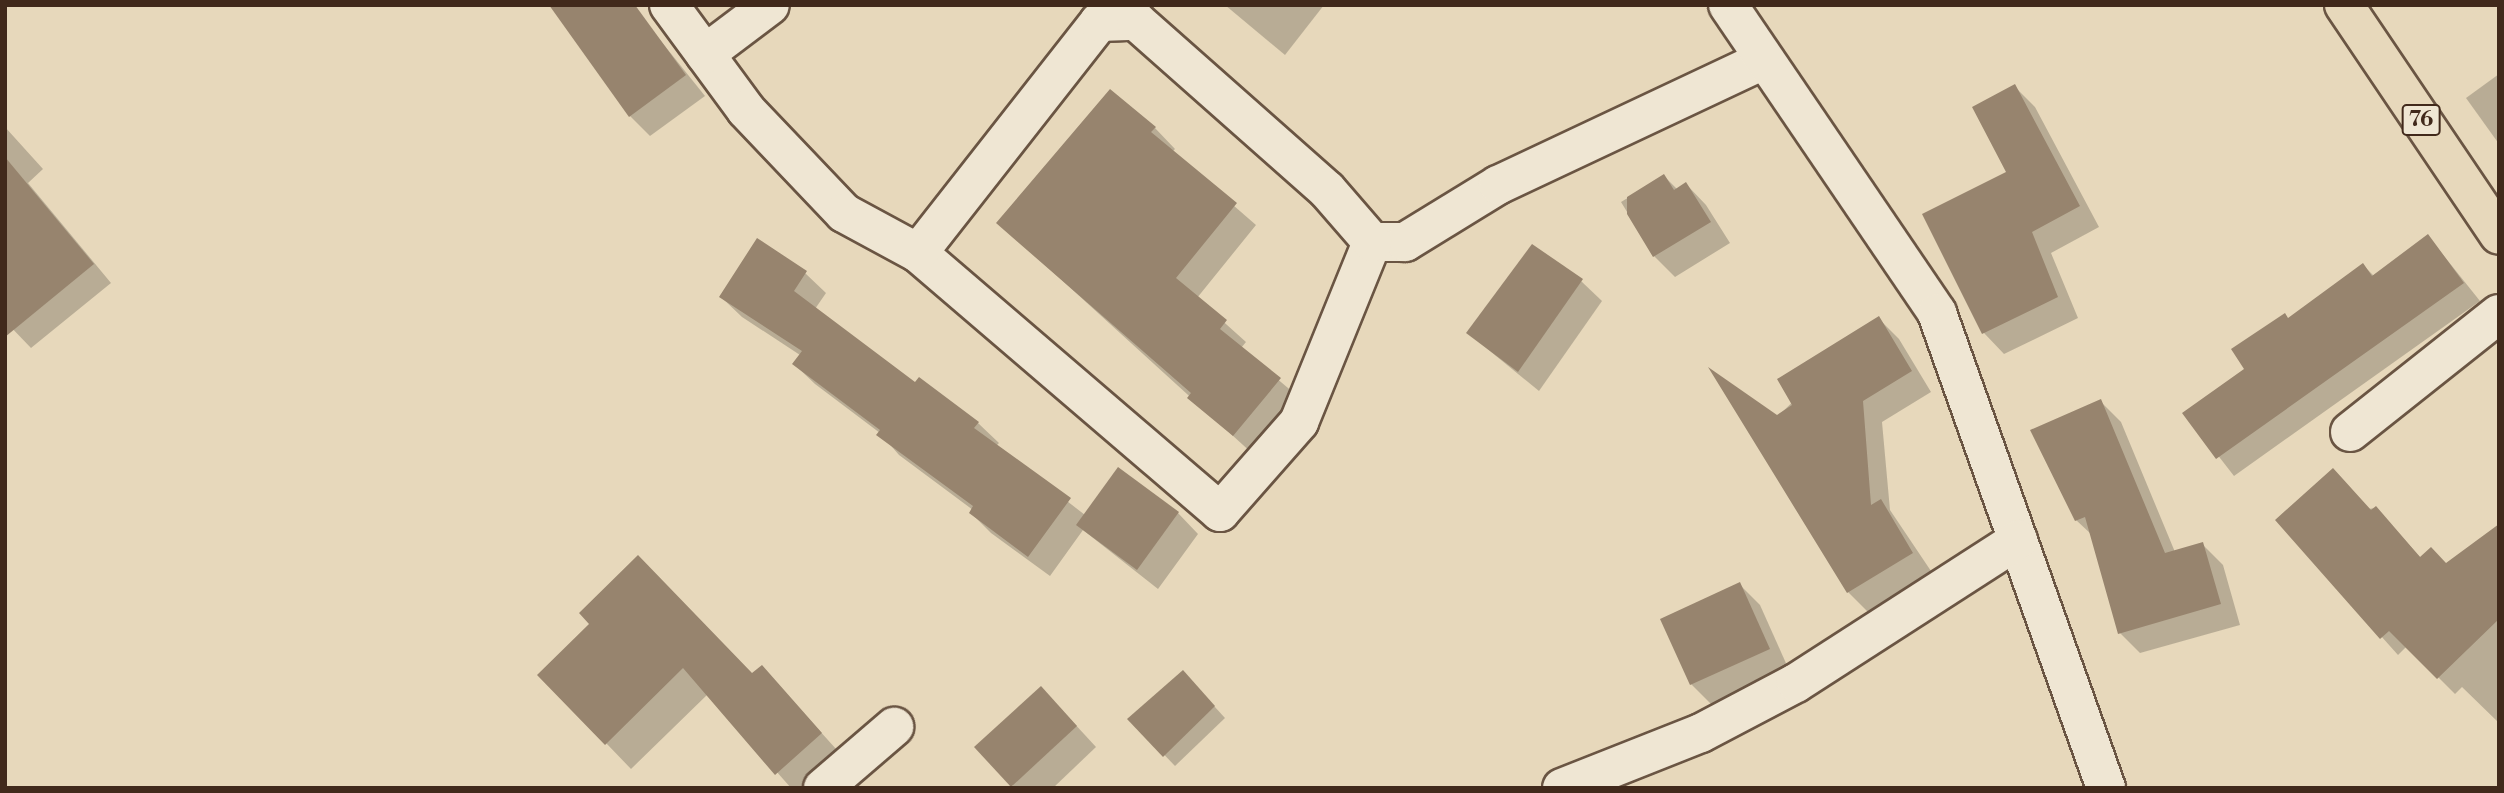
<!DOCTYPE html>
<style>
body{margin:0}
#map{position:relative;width:2504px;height:793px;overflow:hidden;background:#e7d8bb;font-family:"Libre Bodoni",serif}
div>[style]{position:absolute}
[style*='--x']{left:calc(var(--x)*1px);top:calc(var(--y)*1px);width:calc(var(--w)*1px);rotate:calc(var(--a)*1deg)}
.shadow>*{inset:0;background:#0003}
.building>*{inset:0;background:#97846e}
.roads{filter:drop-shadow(2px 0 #6a5543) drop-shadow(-2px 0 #6a5543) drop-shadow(0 2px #6a5543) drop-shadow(0 -2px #6a5543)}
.minor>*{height:38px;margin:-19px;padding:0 19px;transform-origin:19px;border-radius:19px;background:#efe6d3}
.major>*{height:38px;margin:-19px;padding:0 19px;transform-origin:19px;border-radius:19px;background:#e7d8bb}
span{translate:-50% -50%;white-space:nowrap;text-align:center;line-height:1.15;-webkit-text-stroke:5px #efe6d3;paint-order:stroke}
.shield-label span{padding:2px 5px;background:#efe6d3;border:2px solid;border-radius:5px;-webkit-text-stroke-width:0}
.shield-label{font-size:21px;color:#41291b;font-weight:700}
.frame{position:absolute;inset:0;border:7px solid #41291b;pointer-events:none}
</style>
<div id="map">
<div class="shadow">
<div style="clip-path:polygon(1225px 5px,1324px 5px,1285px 55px)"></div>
<div style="clip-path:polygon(644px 20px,705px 96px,650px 136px,630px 116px)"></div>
<div style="clip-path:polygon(2499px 74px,2499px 144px,2466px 98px)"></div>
<div style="clip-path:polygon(2015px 87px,2035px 107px,2099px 227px,2051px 253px,2078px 318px,2004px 354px,1984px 333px,2008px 173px)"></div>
<div style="clip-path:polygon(5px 127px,43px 169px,28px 183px,111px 283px,31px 348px,5px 321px)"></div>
<div style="clip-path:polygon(1155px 128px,1175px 149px,1172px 152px,1256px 225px,1197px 298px,1246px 342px,1241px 348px,1301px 399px,1254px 455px,998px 222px)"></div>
<div style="clip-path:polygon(1664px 176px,1678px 190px,1686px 184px,1706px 205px,1730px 243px,1675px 277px,1654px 256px,1621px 202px)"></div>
<div style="clip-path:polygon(2428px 236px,2480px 301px,2234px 476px,2185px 413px,2247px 370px,2289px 320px,2363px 265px,2374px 276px)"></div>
<div style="clip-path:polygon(805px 273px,826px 293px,815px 309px,915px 384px,978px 423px,999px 443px,996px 446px,1085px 515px,1178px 513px,1198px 534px,1158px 589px,1083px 530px,1050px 576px,991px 533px,971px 513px,973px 510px,899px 455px,880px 433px,815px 384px,794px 364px,800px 355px,742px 317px,721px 297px)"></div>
<div style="clip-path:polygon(1581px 281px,1602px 301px,1539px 391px,1468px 333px)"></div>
<div style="clip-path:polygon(1879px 319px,1899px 339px,1931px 392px,1882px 422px,1890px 510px,1933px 574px,1869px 613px,1848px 592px,1777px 417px)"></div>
<div style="clip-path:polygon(2101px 402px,2121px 422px,2175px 552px,2202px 544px,2223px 565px,2240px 625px,2140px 653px,2120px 633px,2092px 535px,2076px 520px)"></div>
<div style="clip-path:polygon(2376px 508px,2421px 558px,2446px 565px,2499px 527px,2499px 723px,2462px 687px,2455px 694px,2407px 646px,2398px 655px,2277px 520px)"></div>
<div style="clip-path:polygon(1739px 584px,1760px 605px,1789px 670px,1712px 705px,1691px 684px)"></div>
<div style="clip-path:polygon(591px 624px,753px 675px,762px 667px,846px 760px,814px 788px,791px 788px,708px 694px,631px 769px,606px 743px)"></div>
<div style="clip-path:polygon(1193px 683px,1225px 718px,1175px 766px,1130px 719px)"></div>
<div style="clip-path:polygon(1061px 709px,1096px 747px,1053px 788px,1015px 788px,977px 747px)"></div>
</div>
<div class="building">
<div style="clip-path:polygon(549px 5px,635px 5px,686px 75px,629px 117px)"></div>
<div style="clip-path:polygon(2015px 84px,2080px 206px,2032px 232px,2058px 297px,1982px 334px,1922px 214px,2006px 172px,1972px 107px)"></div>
<div style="clip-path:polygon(1110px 89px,1156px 127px,1151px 132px,1237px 203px,1176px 278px,1227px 320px,1220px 329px,1281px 378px,1233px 436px,1187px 398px,1191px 393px,996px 223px)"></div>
<div style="clip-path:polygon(5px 157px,94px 264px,5px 337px)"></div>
<div style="clip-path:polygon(1664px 174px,1674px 190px,1686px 182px,1711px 222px,1653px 257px,1627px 214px,1627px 197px)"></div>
<div style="clip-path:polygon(2428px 234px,2464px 283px,2216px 459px,2182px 413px,2244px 369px,2231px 349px,2285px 313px,2288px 318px,2363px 263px,2372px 276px)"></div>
<div style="clip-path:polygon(757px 238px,807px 271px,794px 291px,915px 382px,919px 377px,979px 422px,974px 428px,1071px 498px,1028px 557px,969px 513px,973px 506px,876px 435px,880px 430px,792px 364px,802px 351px,719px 297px)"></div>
<div style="clip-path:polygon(1532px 244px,1583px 279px,1518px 372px,1466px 333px)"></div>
<div style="clip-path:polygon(1879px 316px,1912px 371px,1863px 401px,1871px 505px,1881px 499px,1913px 553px,1847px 593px,1708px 367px,1777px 415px,1792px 405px,1777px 379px)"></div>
<div style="clip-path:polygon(2101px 399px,2165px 553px,2203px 542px,2221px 604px,2118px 634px,2085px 517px,2075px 521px,2030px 430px)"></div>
<div style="clip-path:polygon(1118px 467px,1179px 512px,1137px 570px,1076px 525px)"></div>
<div style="clip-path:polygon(2333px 468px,2371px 510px,2376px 506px,2420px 557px,2431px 547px,2446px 563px,2499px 524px,2499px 619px,2437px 679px,2389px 631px,2380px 639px,2275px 520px)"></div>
<div style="clip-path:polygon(638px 555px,752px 673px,762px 665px,822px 733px,775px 775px,683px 668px,605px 745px,537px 675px,589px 624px,579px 613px)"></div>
<div style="clip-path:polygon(1740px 582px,1770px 649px,1690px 685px,1660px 619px)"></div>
<div style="clip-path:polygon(1183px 670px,1215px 706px,1163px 757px,1127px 719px)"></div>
<div style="clip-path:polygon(1041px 686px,1077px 726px,1011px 787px,974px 747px)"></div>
</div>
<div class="roads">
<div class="minor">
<div style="--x:669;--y:5;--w:130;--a:53.7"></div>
<div style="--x:746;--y:110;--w:142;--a:46.4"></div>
<div style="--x:844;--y:213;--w:84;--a:28.4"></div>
<div style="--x:918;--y:253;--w:398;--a:40.6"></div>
<div style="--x:1220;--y:512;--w:120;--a:-48.7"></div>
<div style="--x:1299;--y:422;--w:194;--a:-67.9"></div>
<div style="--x:1372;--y:242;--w:33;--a:0"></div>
<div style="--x:1405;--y:242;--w:109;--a:-31.5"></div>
<div style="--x:1498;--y:185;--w:292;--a:-25.2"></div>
<div style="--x:1728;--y:5;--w:372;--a:55.8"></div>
<div style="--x:1937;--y:313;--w:504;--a:70.41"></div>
<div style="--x:705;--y:54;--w:81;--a:-37"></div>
<div style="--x:918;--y:253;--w:293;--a:-51.9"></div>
<div style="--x:1099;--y:22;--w:37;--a:-2"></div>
<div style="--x:1136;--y:21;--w:255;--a:41.5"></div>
<div style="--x:1327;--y:190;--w:69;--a:49.1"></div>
<div style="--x:2350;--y:432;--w:190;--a:-38.4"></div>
<div style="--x:823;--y:788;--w:94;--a:-40.7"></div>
<div style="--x:1562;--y:788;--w:149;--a:-21.6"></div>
<div style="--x:1701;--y:733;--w:107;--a:-27.8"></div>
<div style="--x:1796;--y:683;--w:264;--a:-32.8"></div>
</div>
<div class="major">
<div style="--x:2344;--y:5;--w:277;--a:56"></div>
</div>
</div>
<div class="shield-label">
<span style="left:2421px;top:120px">76</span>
</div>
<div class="frame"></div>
</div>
